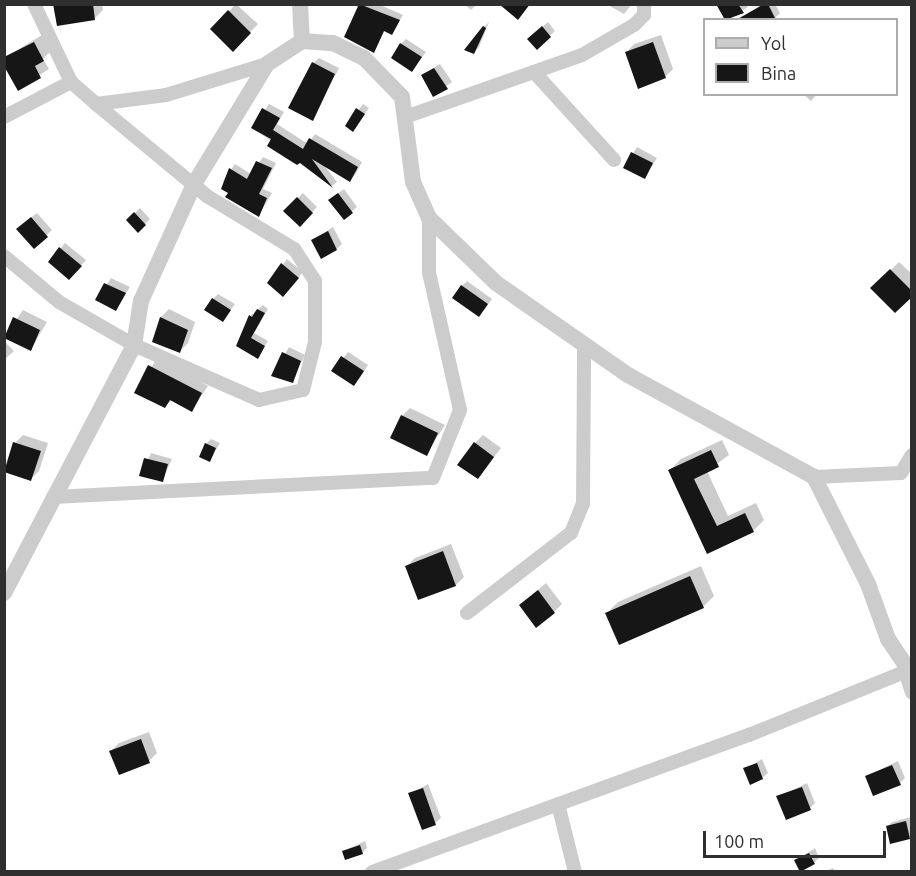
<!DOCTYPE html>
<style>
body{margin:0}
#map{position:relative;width:916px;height:876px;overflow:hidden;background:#fff;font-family:Ubuntu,sans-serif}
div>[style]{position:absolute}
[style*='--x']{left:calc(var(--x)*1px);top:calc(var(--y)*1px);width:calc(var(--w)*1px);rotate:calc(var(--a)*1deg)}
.shadow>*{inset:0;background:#0003}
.building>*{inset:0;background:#161616}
.minor>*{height:14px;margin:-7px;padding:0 7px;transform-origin:7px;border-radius:7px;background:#ccc}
.tertiary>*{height:16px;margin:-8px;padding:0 8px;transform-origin:8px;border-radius:8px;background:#ccc}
span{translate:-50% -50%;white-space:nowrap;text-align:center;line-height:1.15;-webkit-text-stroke:6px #fff;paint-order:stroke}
.frame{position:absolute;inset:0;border:6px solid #2f2f2f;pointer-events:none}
.legend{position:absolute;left:703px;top:18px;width:195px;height:78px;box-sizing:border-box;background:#fff;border:2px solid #acacac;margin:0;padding:8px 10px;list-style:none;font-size:18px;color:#2f2f2f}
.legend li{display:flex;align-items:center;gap:12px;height:30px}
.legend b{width:30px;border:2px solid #acacac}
.scale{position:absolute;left:703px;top:831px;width:183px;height:27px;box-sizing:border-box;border:3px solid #2f2f2f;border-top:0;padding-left:8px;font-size:18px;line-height:21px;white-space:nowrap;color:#2f2f2f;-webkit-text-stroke:4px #fff;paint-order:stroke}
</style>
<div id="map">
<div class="shadow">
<div style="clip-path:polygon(55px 4px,102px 4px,103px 10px,95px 18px)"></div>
<div style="clip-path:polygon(236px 4px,258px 24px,233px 50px,212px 29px)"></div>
<div style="clip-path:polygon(352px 4px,378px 4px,403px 15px,392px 34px,385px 30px,373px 51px,359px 8px)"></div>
<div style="clip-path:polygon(464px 4px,477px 4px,471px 10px)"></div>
<div style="clip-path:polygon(606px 4px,632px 4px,624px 14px)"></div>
<div style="clip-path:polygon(718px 4px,746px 4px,748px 7px,727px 20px)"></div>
<div style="clip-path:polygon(762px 4px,775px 4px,780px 13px,775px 18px,749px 14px)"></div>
<div style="clip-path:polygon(489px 22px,479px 47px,474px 53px,484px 27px)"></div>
<div style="clip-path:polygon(548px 22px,555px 31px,537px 48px,534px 34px)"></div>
<div style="clip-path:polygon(42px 35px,51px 51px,43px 59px,49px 69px,18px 89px,4px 58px)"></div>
<div style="clip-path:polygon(661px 35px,673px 69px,665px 77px,626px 53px,634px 44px)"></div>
<div style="clip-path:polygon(406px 39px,426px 52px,412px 70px,401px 44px)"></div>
<div style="clip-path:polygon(319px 58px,339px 68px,312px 119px,313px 63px)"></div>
<div style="clip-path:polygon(440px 64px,452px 82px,434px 95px,423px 75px)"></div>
<div style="clip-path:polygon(803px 94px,817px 94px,811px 101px)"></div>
<div style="clip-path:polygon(269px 104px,284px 112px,277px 124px,308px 144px,315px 134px,362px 162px,355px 175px,350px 180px,324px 165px,337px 182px,332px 186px,253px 128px)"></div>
<div style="clip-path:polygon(363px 104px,369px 108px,353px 130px,347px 126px)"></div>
<div style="clip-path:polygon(637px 147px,657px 158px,645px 177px,625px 167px)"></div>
<div style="clip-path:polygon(263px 157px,276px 163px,263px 189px,272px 193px,259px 215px,230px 192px,223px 181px,235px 164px,251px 174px)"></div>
<div style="clip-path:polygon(344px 189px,357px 207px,344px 218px,336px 195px)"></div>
<div style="clip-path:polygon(303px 193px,317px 207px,300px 225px,285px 211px)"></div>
<div style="clip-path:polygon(140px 208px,150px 219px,138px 231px,128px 220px)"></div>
<div style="clip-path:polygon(37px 213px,52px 230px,34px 247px,23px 224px)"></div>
<div style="clip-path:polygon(333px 227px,342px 244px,337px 249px,313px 240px)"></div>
<div style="clip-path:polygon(65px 243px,86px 260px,69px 278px,50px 261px)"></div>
<div style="clip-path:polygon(287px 259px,303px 272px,288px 290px,269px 283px)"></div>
<div style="clip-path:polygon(899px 262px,912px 274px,912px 295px,873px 288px)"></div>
<div style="clip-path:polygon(111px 278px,130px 287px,116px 309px,97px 300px)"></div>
<div style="clip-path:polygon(467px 281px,492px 299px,484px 310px,462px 286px)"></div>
<div style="clip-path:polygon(218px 294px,235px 304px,223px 320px,213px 299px)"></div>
<div style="clip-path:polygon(263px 305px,268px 309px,254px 333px,268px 341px,257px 357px,237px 345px,250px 316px)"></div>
<div style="clip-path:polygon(169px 309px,195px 322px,188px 343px,180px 351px,154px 341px,161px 317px)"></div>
<div style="clip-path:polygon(23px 310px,47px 322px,31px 349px,5px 336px)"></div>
<div style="clip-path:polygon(4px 341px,14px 351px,4px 360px)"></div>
<div style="clip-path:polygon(289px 347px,305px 355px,292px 381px,273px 375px)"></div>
<div style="clip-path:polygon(348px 352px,368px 365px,359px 379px,333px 371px)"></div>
<div style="clip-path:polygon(157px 358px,208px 386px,192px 410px,172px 400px,165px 406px,136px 392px)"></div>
<div style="clip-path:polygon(410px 408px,445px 425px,426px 454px,402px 416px)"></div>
<div style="clip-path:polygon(23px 435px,48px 443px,39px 471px,31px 479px,15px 443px)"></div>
<div style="clip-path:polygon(483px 435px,501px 448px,478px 478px,475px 443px)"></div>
<div style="clip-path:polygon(211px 439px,220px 443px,210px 460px,206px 444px)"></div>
<div style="clip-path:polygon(722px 440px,729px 455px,707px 471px,728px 516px,756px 503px,764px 520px,753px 531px,708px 552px,670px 470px,681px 459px)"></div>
<div style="clip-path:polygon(151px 453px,172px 459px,162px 481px,141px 475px)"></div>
<div style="clip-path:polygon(451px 544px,464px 577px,456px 585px,419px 599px,407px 566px,415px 558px)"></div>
<div style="clip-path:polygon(701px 566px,714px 596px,703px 607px,607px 613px,618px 602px)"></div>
<div style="clip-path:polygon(546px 583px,562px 604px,554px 612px,520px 605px)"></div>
<div style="clip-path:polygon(149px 732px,157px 753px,149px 761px,111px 751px,119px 743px)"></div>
<div style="clip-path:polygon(762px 759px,768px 773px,762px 778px,745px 769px)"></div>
<div style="clip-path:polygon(898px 761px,905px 778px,900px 783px,867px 776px)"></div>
<div style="clip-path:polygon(807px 783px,815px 803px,810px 808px,778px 797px)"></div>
<div style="clip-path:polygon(428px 784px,441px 818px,435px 823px,410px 794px)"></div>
<div style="clip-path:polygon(911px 817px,910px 838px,887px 827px,892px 822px)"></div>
<div style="clip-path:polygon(365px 841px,367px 848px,362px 853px,344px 851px)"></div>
<div style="clip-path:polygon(815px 848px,819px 858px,814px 863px,796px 861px)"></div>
<div style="clip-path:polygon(833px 868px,835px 872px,824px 872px)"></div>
</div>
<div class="building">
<div style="clip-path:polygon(53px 4px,93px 4px,95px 20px,57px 26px)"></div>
<div style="clip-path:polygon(359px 4px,400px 20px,392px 35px,384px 31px,374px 53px,344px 37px)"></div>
<div style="clip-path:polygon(499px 4px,530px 4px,518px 20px)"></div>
<div style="clip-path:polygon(716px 4px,738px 4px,744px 13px,725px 20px)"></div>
<div style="clip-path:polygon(768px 4px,776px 20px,736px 20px,764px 4px)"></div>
<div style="clip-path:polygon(228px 10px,251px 33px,233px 52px,210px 29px)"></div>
<div style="clip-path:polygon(483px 26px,486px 28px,474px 54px,464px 50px)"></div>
<div style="clip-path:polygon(542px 26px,551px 37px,537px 50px,527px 39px)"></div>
<div style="clip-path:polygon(34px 42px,44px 61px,35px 66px,41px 78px,18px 91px,4px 66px,4px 57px)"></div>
<div style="clip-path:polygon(653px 42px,666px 78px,638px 89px,625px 52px)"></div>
<div style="clip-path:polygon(400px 43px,422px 57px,412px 72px,391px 58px)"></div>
<div style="clip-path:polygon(312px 62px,335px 74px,313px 121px,288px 108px)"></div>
<div style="clip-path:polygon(434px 68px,448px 89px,433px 97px,421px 75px)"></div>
<div style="clip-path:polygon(262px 108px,280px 118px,273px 130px,303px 149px,309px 138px,358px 167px,350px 182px,312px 159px,333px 188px,300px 163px,297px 165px,267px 146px,271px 139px,251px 128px)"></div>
<div style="clip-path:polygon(356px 108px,365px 114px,353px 132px,345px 126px)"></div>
<div style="clip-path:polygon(631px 152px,653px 163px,645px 179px,623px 168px)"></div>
<div style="clip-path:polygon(256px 161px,272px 168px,259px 194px,267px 198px,259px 217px,225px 197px,228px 193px,221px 189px,229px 168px,247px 179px)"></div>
<div style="clip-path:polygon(338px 193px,353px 213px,344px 220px,328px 200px)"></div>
<div style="clip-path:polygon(297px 197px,313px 213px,300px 227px,283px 211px)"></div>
<div style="clip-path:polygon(134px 212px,146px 225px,138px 233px,126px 220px)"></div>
<div style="clip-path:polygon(31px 217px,48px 237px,34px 249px,16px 229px)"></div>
<div style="clip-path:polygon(328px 231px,337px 250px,321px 259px,311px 240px)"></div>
<div style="clip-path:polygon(59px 247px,82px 266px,69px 280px,48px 262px)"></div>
<div style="clip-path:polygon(281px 263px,299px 278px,283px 297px,267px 283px)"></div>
<div style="clip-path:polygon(890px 269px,912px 291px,912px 297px,895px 313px,870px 288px)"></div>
<div style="clip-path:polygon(104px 283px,126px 293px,116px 311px,95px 300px)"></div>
<div style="clip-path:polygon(461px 285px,488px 304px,479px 317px,452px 298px)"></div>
<div style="clip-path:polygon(212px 298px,231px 310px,223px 322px,204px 310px)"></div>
<div style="clip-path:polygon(257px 309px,265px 313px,251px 338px,265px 346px,258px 359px,236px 346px,249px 315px,252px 317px)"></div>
<div style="clip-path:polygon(13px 317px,40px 330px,31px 351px,4px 338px)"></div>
<div style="clip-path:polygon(160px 317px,188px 330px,180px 353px,152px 342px)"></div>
<div style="clip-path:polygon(282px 352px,301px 361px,293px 383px,271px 376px)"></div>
<div style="clip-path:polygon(341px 356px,364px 371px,354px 386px,331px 371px)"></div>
<div style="clip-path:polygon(148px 365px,202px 393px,192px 412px,170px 400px,165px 408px,134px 393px)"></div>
<div style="clip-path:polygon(401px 415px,438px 433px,427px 456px,390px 438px)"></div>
<div style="clip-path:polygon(13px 442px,41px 451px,31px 481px,4px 472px)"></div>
<div style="clip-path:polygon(474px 442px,494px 457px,478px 479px,457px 465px)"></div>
<div style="clip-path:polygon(205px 443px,216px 448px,210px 462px,199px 457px)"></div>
<div style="clip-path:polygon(711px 450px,719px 467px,694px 479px,717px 526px,745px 513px,754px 532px,707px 554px,668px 470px)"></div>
<div style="clip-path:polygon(144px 458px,168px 464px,163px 482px,139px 476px)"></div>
<div style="clip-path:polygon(443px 551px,456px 586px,418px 600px,405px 566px)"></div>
<div style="clip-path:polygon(690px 576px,704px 608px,619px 645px,605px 613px)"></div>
<div style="clip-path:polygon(538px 590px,555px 613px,536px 628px,519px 605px)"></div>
<div style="clip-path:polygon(141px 739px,150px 763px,119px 775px,109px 751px)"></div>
<div style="clip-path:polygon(757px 763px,763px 779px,750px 785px,743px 768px)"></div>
<div style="clip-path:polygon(892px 765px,901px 785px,873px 796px,865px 776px)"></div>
<div style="clip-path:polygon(802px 787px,811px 810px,786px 820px,776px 796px)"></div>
<div style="clip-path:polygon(423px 788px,436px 825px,422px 830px,408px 793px)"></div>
<div style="clip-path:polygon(906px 821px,910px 839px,890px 844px,886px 826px)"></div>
<div style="clip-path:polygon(360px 845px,363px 854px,345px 860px,342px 851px)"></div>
<div style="clip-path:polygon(809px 853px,815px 864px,800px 872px,794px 860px)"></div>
</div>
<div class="minor">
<div style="--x:34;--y:4;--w:86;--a:64.6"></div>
<div style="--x:71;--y:82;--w:33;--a:41"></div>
<div style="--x:96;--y:104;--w:71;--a:-7.3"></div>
<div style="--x:166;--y:95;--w:106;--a:-17.1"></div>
<div style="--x:534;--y:72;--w:119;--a:47.7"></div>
<div style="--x:408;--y:116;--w:184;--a:-19.3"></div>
<div style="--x:582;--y:55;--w:60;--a:-30"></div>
<div style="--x:634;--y:25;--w:14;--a:-45"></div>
<div style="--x:644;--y:15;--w:11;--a:-90"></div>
<div style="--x:4;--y:117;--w:76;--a:-27.6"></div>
<div style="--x:4;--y:256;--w:72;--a:39.9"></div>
<div style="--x:59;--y:302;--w:86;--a:29.8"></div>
<div style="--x:134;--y:345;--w:137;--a:23.7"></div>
<div style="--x:259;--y:400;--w:45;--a:-12.8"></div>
<div style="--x:303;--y:390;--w:49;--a:-76"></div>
<div style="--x:315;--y:342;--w:61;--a:-90"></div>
<div style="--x:315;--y:281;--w:38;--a:-123"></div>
<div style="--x:294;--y:249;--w:102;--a:-148.7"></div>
<div style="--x:207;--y:196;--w:144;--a:-140.3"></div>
<div style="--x:814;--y:477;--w:87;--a:-2.6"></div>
<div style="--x:901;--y:473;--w:21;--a:-59"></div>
<div style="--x:53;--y:497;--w:380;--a:-2.9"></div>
<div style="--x:433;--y:478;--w:73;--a:-68.3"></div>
<div style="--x:460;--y:410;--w:141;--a:-102.7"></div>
<div style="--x:429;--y:272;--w:54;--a:-90"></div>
<div style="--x:467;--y:613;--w:131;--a:-37.6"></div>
<div style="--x:571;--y:533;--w:31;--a:-68"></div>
<div style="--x:583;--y:504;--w:157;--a:-89.6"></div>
<div style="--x:905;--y:671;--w:23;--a:72"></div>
<div style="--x:558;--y:804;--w:70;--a:76"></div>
<div style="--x:372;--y:872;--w:401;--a:-20"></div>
<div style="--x:749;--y:735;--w:173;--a:-22.1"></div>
</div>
<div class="tertiary">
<div style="--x:300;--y:4;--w:37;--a:87"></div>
<div style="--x:4;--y:593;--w:280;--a:-62.3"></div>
<div style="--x:134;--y:345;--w:45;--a:-81"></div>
<div style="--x:141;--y:301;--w:128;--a:-65.6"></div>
<div style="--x:194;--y:184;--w:140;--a:-58.7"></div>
<div style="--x:267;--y:64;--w:42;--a:-33.3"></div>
<div style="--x:302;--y:41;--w:31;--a:4"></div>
<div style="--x:333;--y:43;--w:34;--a:26"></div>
<div style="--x:364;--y:58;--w:54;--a:45.7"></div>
<div style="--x:402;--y:97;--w:86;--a:82.6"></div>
<div style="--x:413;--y:182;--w:39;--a:66"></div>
<div style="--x:429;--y:218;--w:93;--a:44.1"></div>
<div style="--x:496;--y:283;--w:161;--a:34.9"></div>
<div style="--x:628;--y:375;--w:212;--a:28.7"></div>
<div style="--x:814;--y:477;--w:120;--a:63.2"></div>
<div style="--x:868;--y:584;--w:59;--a:70"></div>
<div style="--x:888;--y:639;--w:37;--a:56"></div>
</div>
<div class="frame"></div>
<ul class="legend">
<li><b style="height:8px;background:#ccc"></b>Yol</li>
<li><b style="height:16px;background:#161616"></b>Bina</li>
</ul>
<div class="scale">100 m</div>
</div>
